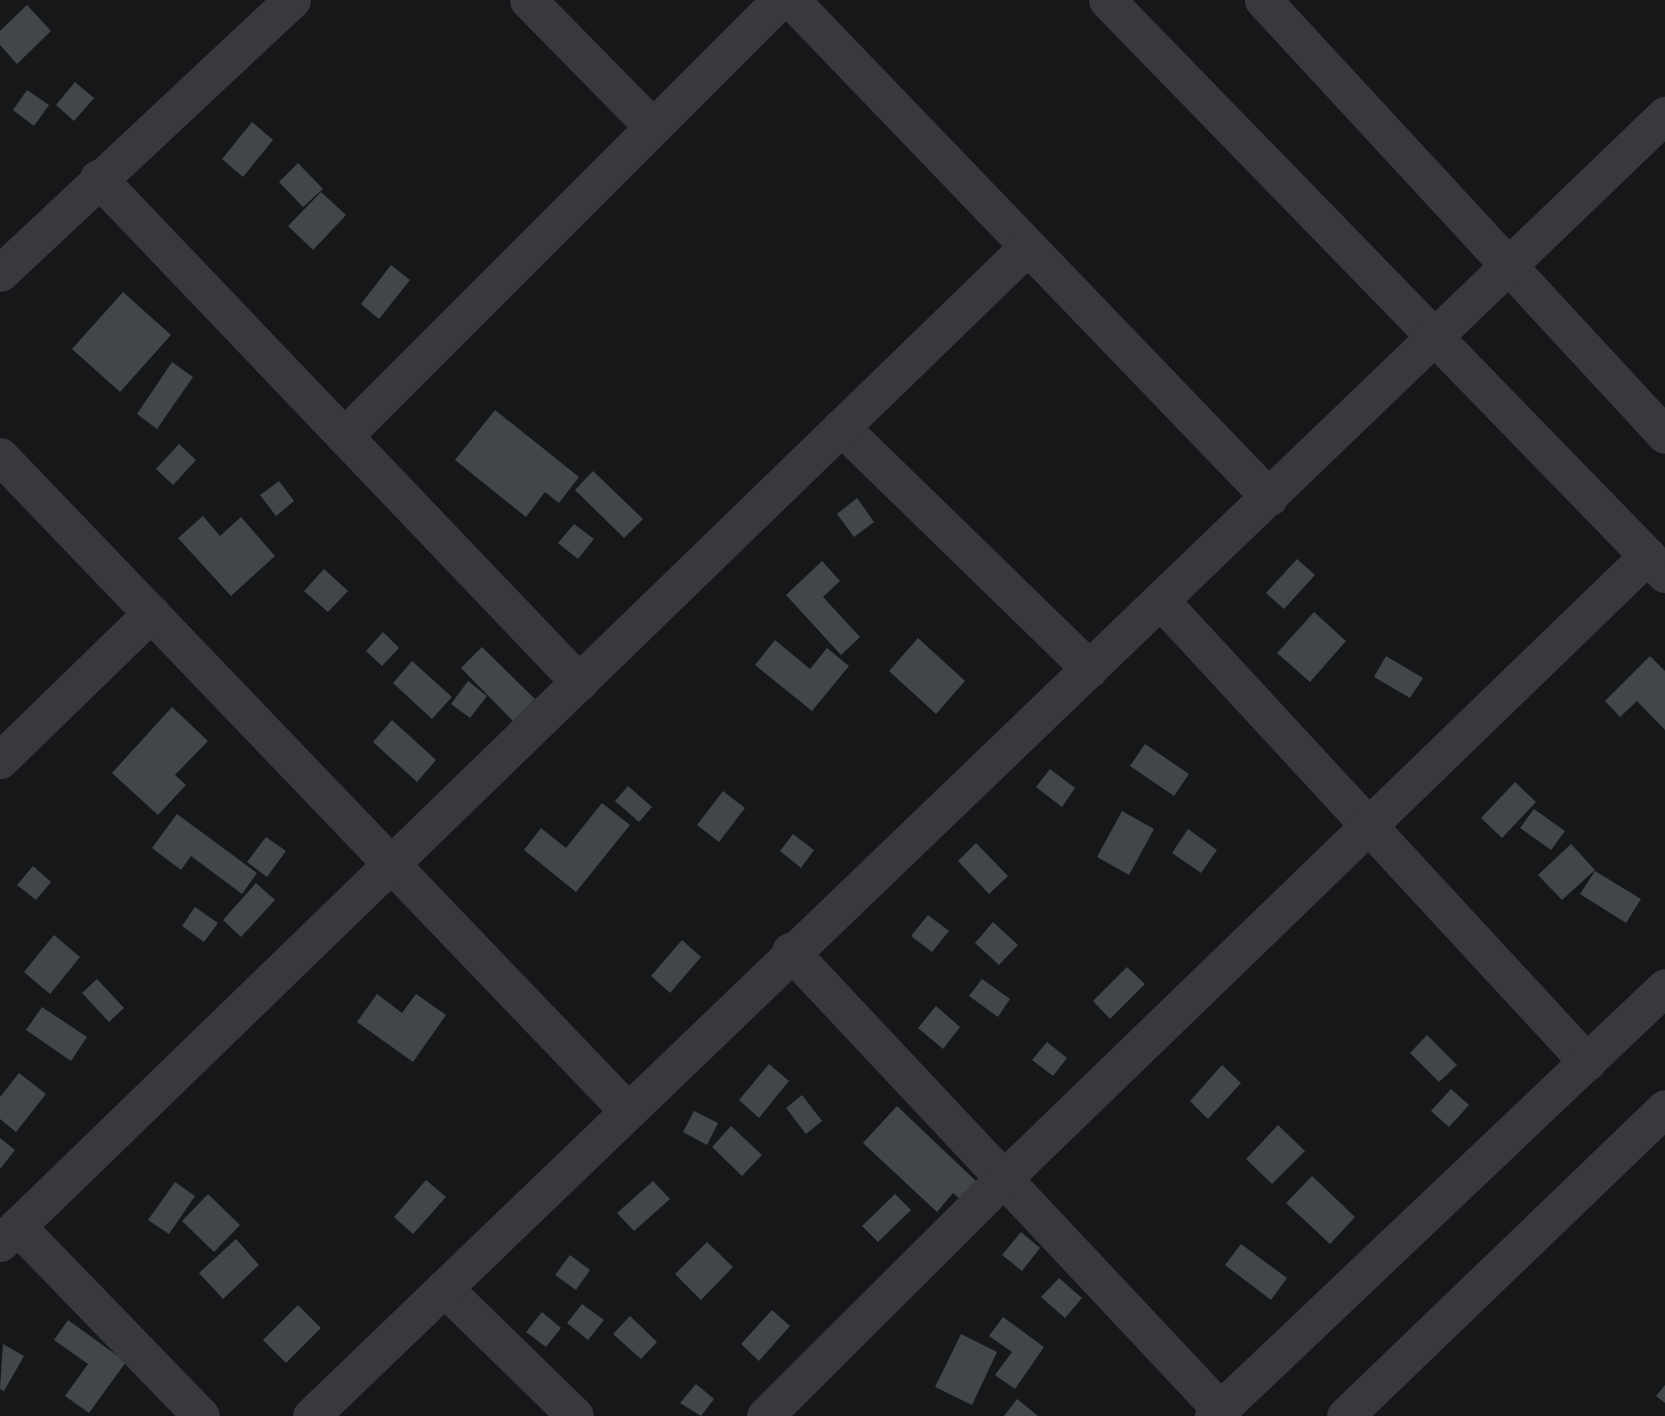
<!DOCTYPE html>
<style>
body{margin:0}
#map{position:relative;width:1665px;height:1416px;overflow:hidden;background:#161719;font-family:Mulish,sans-serif}
div>[style]{position:absolute}
[style*='--x']{left:calc(var(--x)*1px);top:calc(var(--y)*1px);width:calc(var(--w)*1px);rotate:calc(var(--a)*1deg)}
.building>*{inset:0;background:#424549}
.minor>*{height:37px;margin:-18.5px;padding:0 18.5px;transform-origin:18.5px;border-radius:18.5px;background:#37393e}
span{translate:-50% -50%;white-space:nowrap;text-align:center;line-height:1.15;-webkit-text-stroke:7px #111214;paint-order:stroke}
</style>
<div id="map">
<div class="building">
<div style="clip-path:polygon(27px 5px,51px 31px,17px 64px,0 45px,0 31px)"></div>
<div style="clip-path:polygon(75px 82px,94px 98px,74px 121px,56px 105px)"></div>
<div style="clip-path:polygon(27px 90px,49px 105px,34px 126px,13px 110px)"></div>
<div style="clip-path:polygon(252px 122px,273px 140px,243px 177px,222px 159px)"></div>
<div style="clip-path:polygon(298px 163px,323px 189px,303px 207px,279px 182px)"></div>
<div style="clip-path:polygon(321px 192px,346px 215px,313px 250px,288px 226px)"></div>
<div style="clip-path:polygon(391px 265px,410px 280px,379px 319px,361px 304px)"></div>
<div style="clip-path:polygon(123px 292px,171px 335px,120px 392px,72px 349px)"></div>
<div style="clip-path:polygon(172px 362px,193px 377px,157px 429px,137px 414px)"></div>
<div style="clip-path:polygon(495px 410px,579px 477px,559px 503px,545px 492px,526px 517px,455px 460px)"></div>
<div style="clip-path:polygon(179px 444px,196px 460px,173px 485px,156px 469px)"></div>
<div style="clip-path:polygon(593px 471px,643px 519px,624px 538px,575px 490px)"></div>
<div style="clip-path:polygon(279px 481px,294px 501px,276px 516px,260px 495px)"></div>
<div style="clip-path:polygon(857px 498px,874px 522px,854px 537px,837px 514px)"></div>
<div style="clip-path:polygon(203px 516px,220px 536px,241px 517px,275px 556px,231px 596px,178px 538px)"></div>
<div style="clip-path:polygon(574px 524px,594px 539px,578px 559px,558px 543px)"></div>
<div style="clip-path:polygon(1297px 559px,1315px 575px,1284px 609px,1266px 593px)"></div>
<div style="clip-path:polygon(822px 561px,840px 581px,823px 597px,860px 637px,841px 655px,786px 595px)"></div>
<div style="clip-path:polygon(324px 569px,348px 591px,328px 612px,304px 591px)"></div>
<div style="clip-path:polygon(1314px 612px,1346px 641px,1310px 682px,1277px 653px)"></div>
<div style="clip-path:polygon(383px 632px,399px 648px,382px 666px,366px 651px)"></div>
<div style="clip-path:polygon(918px 638px,965px 681px,936px 714px,889px 671px)"></div>
<div style="clip-path:polygon(775px 640px,810px 669px,827px 648px,849px 666px,812px 711px,755px 665px)"></div>
<div style="clip-path:polygon(482px 647px,535px 699px,513px 721px,461px 668px)"></div>
<div style="clip-path:polygon(1386px 656px,1423px 678px,1410px 698px,1374px 677px)"></div>
<div style="clip-path:polygon(1650px 656px,1665px 671px,1665px 730px,1637px 701px,1620px 717px,1605px 701px)"></div>
<div style="clip-path:polygon(412px 661px,452px 697px,432px 719px,393px 683px)"></div>
<div style="clip-path:polygon(468px 681px,487px 696px,470px 718px,451px 704px)"></div>
<div style="clip-path:polygon(172px 707px,208px 741px,175px 775px,186px 785px,158px 815px,112px 773px)"></div>
<div style="clip-path:polygon(392px 720px,436px 760px,417px 782px,373px 742px)"></div>
<div style="clip-path:polygon(1145px 744px,1189px 774px,1174px 796px,1130px 766px)"></div>
<div style="clip-path:polygon(1050px 769px,1075px 788px,1062px 807px,1036px 787px)"></div>
<div style="clip-path:polygon(1515px 782px,1536px 802px,1502px 838px,1481px 818px)"></div>
<div style="clip-path:polygon(628px 786px,652px 807px,639px 822px,615px 801px)"></div>
<div style="clip-path:polygon(723px 791px,745px 808px,719px 842px,697px 825px)"></div>
<div style="clip-path:polygon(602px 803px,630px 825px,576px 892px,524px 850px,541px 828px,566px 848px)"></div>
<div style="clip-path:polygon(1534px 809px,1565px 831px,1551px 850px,1520px 828px)"></div>
<div style="clip-path:polygon(1122px 811px,1154px 829px,1129px 875px,1097px 857px)"></div>
<div style="clip-path:polygon(177px 814px,257px 873px,242px 894px,191px 856px,181px 870px,152px 848px)"></div>
<div style="clip-path:polygon(1188px 829px,1217px 850px,1201px 873px,1172px 853px)"></div>
<div style="clip-path:polygon(793px 834px,814px 850px,801px 868px,780px 851px)"></div>
<div style="clip-path:polygon(266px 837px,286px 851px,267px 877px,247px 862px)"></div>
<div style="clip-path:polygon(976px 843px,1008px 876px,989px 894px,958px 861px)"></div>
<div style="clip-path:polygon(1571px 844px,1595px 870px,1562px 900px,1538px 875px)"></div>
<div style="clip-path:polygon(33px 866px,51px 882px,36px 900px,17px 885px)"></div>
<div style="clip-path:polygon(1595px 871px,1641px 899px,1626px 923px,1580px 894px)"></div>
<div style="clip-path:polygon(256px 883px,275px 900px,241px 937px,223px 920px)"></div>
<div style="clip-path:polygon(195px 907px,218px 923px,204px 942px,182px 926px)"></div>
<div style="clip-path:polygon(928px 915px,949px 931px,932px 952px,911px 936px)"></div>
<div style="clip-path:polygon(993px 922px,1018px 945px,999px 965px,975px 943px)"></div>
<div style="clip-path:polygon(54px 935px,80px 957px,50px 994px,24px 972px)"></div>
<div style="clip-path:polygon(682px 940px,701px 957px,670px 993px,651px 976px)"></div>
<div style="clip-path:polygon(1127px 967px,1145px 984px,1110px 1019px,1093px 1001px)"></div>
<div style="clip-path:polygon(97px 979px,124px 1008px,109px 1022px,82px 993px)"></div>
<div style="clip-path:polygon(982px 979px,1010px 999px,998px 1017px,969px 996px)"></div>
<div style="clip-path:polygon(377px 994px,402px 1013px,416px 994px,446px 1015px,413px 1062px,357px 1022px)"></div>
<div style="clip-path:polygon(936px 1006px,960px 1027px,943px 1049px,918px 1028px)"></div>
<div style="clip-path:polygon(42px 1007px,87px 1037px,71px 1061px,26px 1030px)"></div>
<div style="clip-path:polygon(1427px 1035px,1457px 1065px,1439px 1082px,1410px 1053px)"></div>
<div style="clip-path:polygon(1047px 1042px,1067px 1058px,1053px 1076px,1032px 1060px)"></div>
<div style="clip-path:polygon(769px 1064px,789px 1081px,759px 1118px,739px 1100px)"></div>
<div style="clip-path:polygon(1222px 1065px,1241px 1083px,1208px 1119px,1190px 1101px)"></div>
<div style="clip-path:polygon(19px 1073px,46px 1094px,16px 1132px,0 1119px,0 1097px)"></div>
<div style="clip-path:polygon(1451px 1089px,1469px 1105px,1449px 1127px,1431px 1111px)"></div>
<div style="clip-path:polygon(802px 1095px,822px 1121px,806px 1134px,786px 1108px)"></div>
<div style="clip-path:polygon(897px 1106px,977px 1182px,961px 1200px,953px 1193px,937px 1212px,863px 1143px)"></div>
<div style="clip-path:polygon(694px 1111px,718px 1123px,707px 1145px,683px 1132px)"></div>
<div style="clip-path:polygon(1278px 1125px,1305px 1151px,1272px 1184px,1246px 1159px)"></div>
<div style="clip-path:polygon(731px 1126px,762px 1155px,742px 1176px,712px 1147px)"></div>
<div style="clip-path:polygon(0 1138px,15px 1150px,0 1169px)"></div>
<div style="clip-path:polygon(1312px 1176px,1355px 1217px,1330px 1244px,1286px 1203px)"></div>
<div style="clip-path:polygon(426px 1180px,446px 1197px,413px 1234px,394px 1217px)"></div>
<div style="clip-path:polygon(653px 1181px,670px 1199px,634px 1231px,617px 1213px)"></div>
<div style="clip-path:polygon(175px 1182px,195px 1196px,169px 1234px,148px 1220px)"></div>
<div style="clip-path:polygon(208px 1194px,240px 1225px,214px 1252px,182px 1221px)"></div>
<div style="clip-path:polygon(895px 1194px,911px 1210px,878px 1242px,862px 1226px)"></div>
<div style="clip-path:polygon(1021px 1232px,1040px 1248px,1022px 1271px,1002px 1255px)"></div>
<div style="clip-path:polygon(236px 1239px,259px 1265px,223px 1299px,199px 1273px)"></div>
<div style="clip-path:polygon(707px 1242px,733px 1267px,701px 1300px,675px 1274px)"></div>
<div style="clip-path:polygon(1241px 1244px,1287px 1278px,1271px 1300px,1225px 1265px)"></div>
<div style="clip-path:polygon(570px 1255px,590px 1270px,576px 1290px,555px 1275px)"></div>
<div style="clip-path:polygon(1059px 1278px,1082px 1298px,1065px 1318px,1041px 1297px)"></div>
<div style="clip-path:polygon(582px 1304px,604px 1320px,588px 1340px,567px 1323px)"></div>
<div style="clip-path:polygon(298px 1305px,321px 1328px,286px 1363px,263px 1340px)"></div>
<div style="clip-path:polygon(772px 1310px,790px 1326px,759px 1361px,741px 1344px)"></div>
<div style="clip-path:polygon(542px 1312px,561px 1328px,546px 1347px,526px 1332px)"></div>
<div style="clip-path:polygon(630px 1316px,657px 1342px,641px 1359px,613px 1334px)"></div>
<div style="clip-path:polygon(1003px 1317px,1044px 1347px,1015px 1389px,995px 1375px,1012px 1352px,989px 1336px)"></div>
<div style="clip-path:polygon(68px 1320px,126px 1362px,89px 1413px,65px 1396px,88px 1364px,54px 1340px)"></div>
<div style="clip-path:polygon(961px 1334px,997px 1352px,972px 1405px,935px 1387px)"></div>
<div style="clip-path:polygon(3px 1344px,24px 1356px,4px 1391px,0 1389px)"></div>
<div style="clip-path:polygon(696px 1384px,714px 1399px,701px 1416px,680px 1403px)"></div>
<div style="clip-path:polygon(1665px 1385px,1665px 1403px,1656px 1396px)"></div>
<div style="clip-path:polygon(1017px 1399px,1038px 1416px,1004px 1416px)"></div>
</div>
<div class="minor">
<div style="--x:528;--y:0;--w:178;--a:45.5"></div>
<div style="--x:791;--y:0;--w:690;--a:46.12"></div>
<div style="--x:1107;--y:0;--w:801;--a:45.81"></div>
<div style="--x:1263;--y:0;--w:592;--a:47.26"></div>
<div style="--x:98;--y:178;--w:697;--a:46.34"></div>
<div style="--x:0;--y:273;--w:400;--a:-43.1"></div>
<div style="--x:841;--y:427;--w:347;--a:44.2"></div>
<div style="--x:344;--y:436;--w:617;--a:-45"></div>
<div style="--x:0;--y:456;--w:907;--a:46.21"></div>
<div style="--x:1161;--y:601;--w:628;--a:47.26"></div>
<div style="--x:0;--y:760;--w:211;--a:-44.2"></div>
<div style="--x:790;--y:951;--w:628;--a:46.81"></div>
<div style="--x:17;--y:1226;--w:264;--a:45.9"></div>
<div style="--x:0;--y:1243;--w:1431;--a:-44.12"></div>
<div style="--x:444;--y:1288;--w:183;--a:44.3"></div>
<div style="--x:311;--y:1416;--w:1878;--a:-43.86"></div>
<div style="--x:765;--y:1416;--w:337;--a:-44.9"></div>
<div style="--x:1004;--y:1178;--w:895;--a:-44.05"></div>
<div style="--x:1213;--y:1416;--w:623;--a:-43.5"></div>
<div style="--x:1345;--y:1416;--w:444;--a:-43.9"></div>
</div>
</div>
